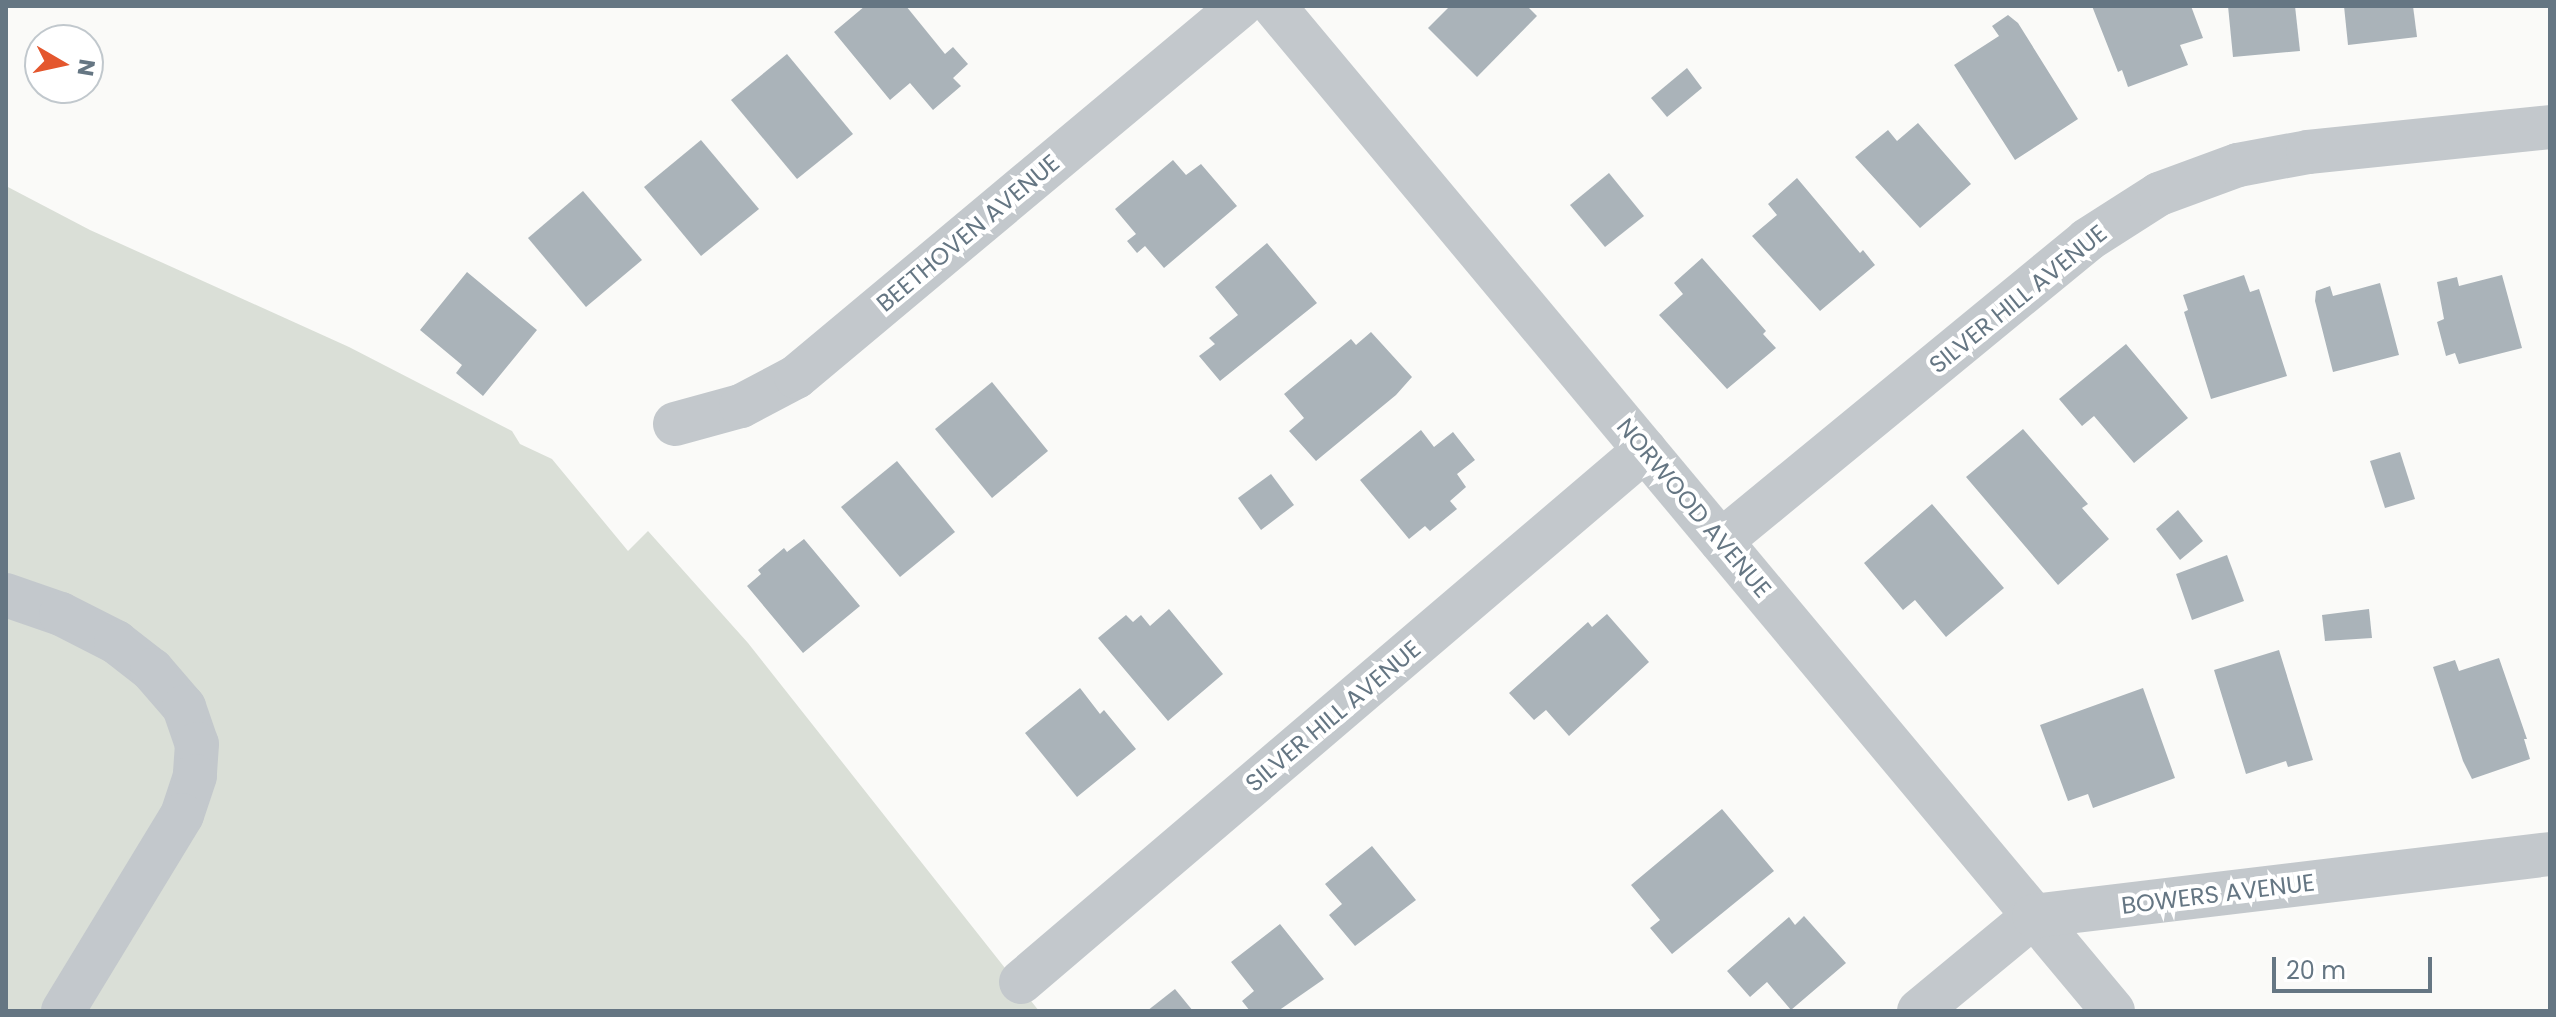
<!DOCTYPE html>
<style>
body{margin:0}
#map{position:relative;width:2556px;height:1017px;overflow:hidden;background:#fafaf8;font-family:Poppins,sans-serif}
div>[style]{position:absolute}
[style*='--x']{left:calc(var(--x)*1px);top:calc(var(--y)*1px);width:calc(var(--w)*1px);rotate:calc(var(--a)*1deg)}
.green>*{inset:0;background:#dadfd7}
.building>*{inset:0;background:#aab3b9}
.minor>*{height:44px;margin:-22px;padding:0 22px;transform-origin:22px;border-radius:22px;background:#c3c8cc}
span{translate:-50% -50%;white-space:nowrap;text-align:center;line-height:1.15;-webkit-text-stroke:8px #fff;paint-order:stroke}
.street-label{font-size:24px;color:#657683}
.frame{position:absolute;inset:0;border:8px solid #657683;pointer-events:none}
.north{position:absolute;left:24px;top:24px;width:80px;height:80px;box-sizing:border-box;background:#fff;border:2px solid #c1c8cd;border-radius:50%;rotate:99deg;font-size:22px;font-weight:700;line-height:32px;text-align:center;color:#657683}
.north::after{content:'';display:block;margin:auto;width:28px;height:36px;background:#e4572e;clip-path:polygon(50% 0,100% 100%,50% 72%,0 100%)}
.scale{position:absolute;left:2272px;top:957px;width:160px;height:36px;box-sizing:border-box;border:4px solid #657683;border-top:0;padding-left:10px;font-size:24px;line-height:28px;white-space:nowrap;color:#657683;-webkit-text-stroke:6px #fff;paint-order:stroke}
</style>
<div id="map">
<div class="green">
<div style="clip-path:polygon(6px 186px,90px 230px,349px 347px,512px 431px,520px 444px,552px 459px,628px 551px,648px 531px,748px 643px,1039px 1011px,6px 1011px)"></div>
</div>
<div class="building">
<div style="clip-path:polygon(865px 6px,906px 6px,945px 54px,953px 47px,968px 64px,953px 78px,961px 86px,933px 110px,910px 83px,890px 100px,834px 32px)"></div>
<div style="clip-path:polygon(1450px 6px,1527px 6px,1537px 16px,1477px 77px,1428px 28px)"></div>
<div style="clip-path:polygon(2092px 6px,2191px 6px,2203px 38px,2180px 45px,2188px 65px,2128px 87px,2122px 70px,2118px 72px)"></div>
<div style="clip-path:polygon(2228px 6px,2295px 6px,2300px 51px,2233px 57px)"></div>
<div style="clip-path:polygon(2344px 6px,2413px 6px,2417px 37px,2348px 45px)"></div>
<div style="clip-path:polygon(2008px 15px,2018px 23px,2078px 119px,2015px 160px,1954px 65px,1999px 36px,1992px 26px)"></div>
<div style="clip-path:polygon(787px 54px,853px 134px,797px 179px,731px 100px)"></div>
<div style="clip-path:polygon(1687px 68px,1702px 88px,1667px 117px,1651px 98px)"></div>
<div style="clip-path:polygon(1918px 123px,1971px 184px,1920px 228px,1855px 157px,1888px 130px,1897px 141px)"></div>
<div style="clip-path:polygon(701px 140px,759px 209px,701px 256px,644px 187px)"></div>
<div style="clip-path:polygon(1173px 160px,1186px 175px,1201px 164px,1237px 206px,1164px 268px,1145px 246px,1137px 253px,1127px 241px,1136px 234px,1115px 209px)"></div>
<div style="clip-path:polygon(1609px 173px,1644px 216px,1605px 247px,1570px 205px)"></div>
<div style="clip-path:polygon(1797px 178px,1860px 253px,1863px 250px,1875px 265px,1820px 311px,1752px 236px,1777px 215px,1768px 204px)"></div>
<div style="clip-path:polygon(583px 191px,642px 260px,586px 307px,528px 238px)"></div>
<div style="clip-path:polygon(1267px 243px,1317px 303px,1220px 381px,1199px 356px,1215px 344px,1209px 338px,1238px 315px,1215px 287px)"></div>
<div style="clip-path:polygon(1702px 258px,1766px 331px,1763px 334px,1776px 348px,1727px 389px,1659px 315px,1683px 294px,1674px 283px)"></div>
<div style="clip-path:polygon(467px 272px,537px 330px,483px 396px,456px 373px,462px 365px,420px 330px)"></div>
<div style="clip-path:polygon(2244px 275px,2250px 292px,2259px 289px,2287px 376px,2211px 399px,2184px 312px,2188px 310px,2183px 295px)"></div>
<div style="clip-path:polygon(2502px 275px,2522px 348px,2459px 364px,2455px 353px,2446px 356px,2437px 322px,2444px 319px,2437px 282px,2457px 277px,2459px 286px)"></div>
<div style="clip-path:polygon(2380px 283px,2399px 355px,2333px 372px,2315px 301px,2316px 291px,2330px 286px,2333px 296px)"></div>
<div style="clip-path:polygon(1371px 332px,1412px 377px,1396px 395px,1316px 461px,1289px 431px,1304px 418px,1284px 394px,1351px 339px,1356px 345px)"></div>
<div style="clip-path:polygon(2126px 344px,2188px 418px,2134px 463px,2094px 416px,2082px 426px,2059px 399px)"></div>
<div style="clip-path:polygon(992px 382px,1048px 451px,992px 498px,935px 429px)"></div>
<div style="clip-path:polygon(2023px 429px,2088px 504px,2082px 508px,2109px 539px,2058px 585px,1966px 477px)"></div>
<div style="clip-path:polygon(1421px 430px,1434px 447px,1453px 432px,1475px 460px,1457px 474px,1466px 487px,1450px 501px,1457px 509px,1430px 531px,1425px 526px,1409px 539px,1360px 480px)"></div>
<div style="clip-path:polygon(2400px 452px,2415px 499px,2385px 508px,2370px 461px)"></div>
<div style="clip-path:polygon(897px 461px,955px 532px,900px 577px,841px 507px)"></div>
<div style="clip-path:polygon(1271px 474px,1294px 505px,1261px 530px,1238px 498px)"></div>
<div style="clip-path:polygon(1932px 504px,2004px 588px,1946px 637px,1915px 600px,1903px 610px,1864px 563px)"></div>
<div style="clip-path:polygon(2178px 510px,2203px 541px,2180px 560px,2156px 529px)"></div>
<div style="clip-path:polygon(804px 539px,860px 606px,803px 653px,747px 586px,761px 574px,758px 570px,784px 548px,787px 552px)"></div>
<div style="clip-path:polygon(2227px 555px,2244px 601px,2192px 620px,2176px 574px)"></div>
<div style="clip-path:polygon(1169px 609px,1223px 674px,1168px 721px,1098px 638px,1126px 615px,1133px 622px,1141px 615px,1150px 626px)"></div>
<div style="clip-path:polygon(2369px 609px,2372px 638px,2325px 641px,2322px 615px)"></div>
<div style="clip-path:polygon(1607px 614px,1649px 662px,1569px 736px,1546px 710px,1534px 720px,1509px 693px,1588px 622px,1592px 627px)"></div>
<div style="clip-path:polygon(2279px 650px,2313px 760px,2288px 767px,2286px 761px,2246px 774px,2214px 670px)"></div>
<div style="clip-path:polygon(2499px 658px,2527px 739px,2524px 739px,2530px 759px,2472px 779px,2463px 761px,2433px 667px,2455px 660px,2459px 671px)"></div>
<div style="clip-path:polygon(1080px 688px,1100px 714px,1104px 710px,1136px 749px,1077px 797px,1025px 733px)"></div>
<div style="clip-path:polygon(2143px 688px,2175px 778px,2093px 808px,2088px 794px,2068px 801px,2040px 725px)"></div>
<div style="clip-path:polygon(1722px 809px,1774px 871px,1672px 954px,1650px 928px,1660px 920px,1631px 885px)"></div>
<div style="clip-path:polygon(1372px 846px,1416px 900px,1355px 946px,1329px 915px,1342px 904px,1325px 884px)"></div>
<div style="clip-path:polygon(1804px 916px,1846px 963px,1791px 1010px,1767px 982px,1750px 997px,1727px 971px,1789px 917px,1795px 925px)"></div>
<div style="clip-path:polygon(1280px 924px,1324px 979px,1278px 1011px,1250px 1011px,1242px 1001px,1254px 991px,1231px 962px)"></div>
<div style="clip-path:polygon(1175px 989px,1193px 1011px,1147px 1011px)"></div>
</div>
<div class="minor">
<div style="--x:1274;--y:6;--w:1309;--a:50.14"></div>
<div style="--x:675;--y:424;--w:68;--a:-15.3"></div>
<div style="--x:741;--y:406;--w:62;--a:-27.8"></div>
<div style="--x:796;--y:377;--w:579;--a:-39.88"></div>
<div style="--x:1721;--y:541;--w:474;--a:-39.4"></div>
<div style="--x:2087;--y:240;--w:85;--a:-32.6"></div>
<div style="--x:2159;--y:194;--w:84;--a:-20.2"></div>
<div style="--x:2238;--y:165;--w:71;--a:-10.5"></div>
<div style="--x:2308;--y:152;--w:243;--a:-5.9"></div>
<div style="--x:6;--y:595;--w:58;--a:19.1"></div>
<div style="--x:61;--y:614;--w:62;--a:27"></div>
<div style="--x:116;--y:642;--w:46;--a:37.9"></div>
<div style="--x:152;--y:670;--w:49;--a:49.1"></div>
<div style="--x:184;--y:707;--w:39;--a:71"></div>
<div style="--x:197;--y:744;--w:32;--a:94"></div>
<div style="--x:195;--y:776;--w:41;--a:108.4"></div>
<div style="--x:182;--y:815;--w:229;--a:121.3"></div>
<div style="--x:1021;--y:982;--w:820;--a:-40.45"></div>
<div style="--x:1919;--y:1011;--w:149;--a:-39.6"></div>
<div style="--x:2034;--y:916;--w:520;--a:-6.85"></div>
</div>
<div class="street-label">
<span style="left:968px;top:233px;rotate:-40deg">BEETHOVEN AVENUE</span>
<span style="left:2018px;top:299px;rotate:-39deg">SILVER HILL AVENUE</span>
<span style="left:1694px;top:508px;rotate:50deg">NORWOOD AVENUE</span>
<span style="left:1333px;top:716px;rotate:-40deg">SILVER HILL AVENUE</span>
<span style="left:2218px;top:894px;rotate:-7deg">BOWERS AVENUE</span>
</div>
<div class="frame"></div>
<div class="north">N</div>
<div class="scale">20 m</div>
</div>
